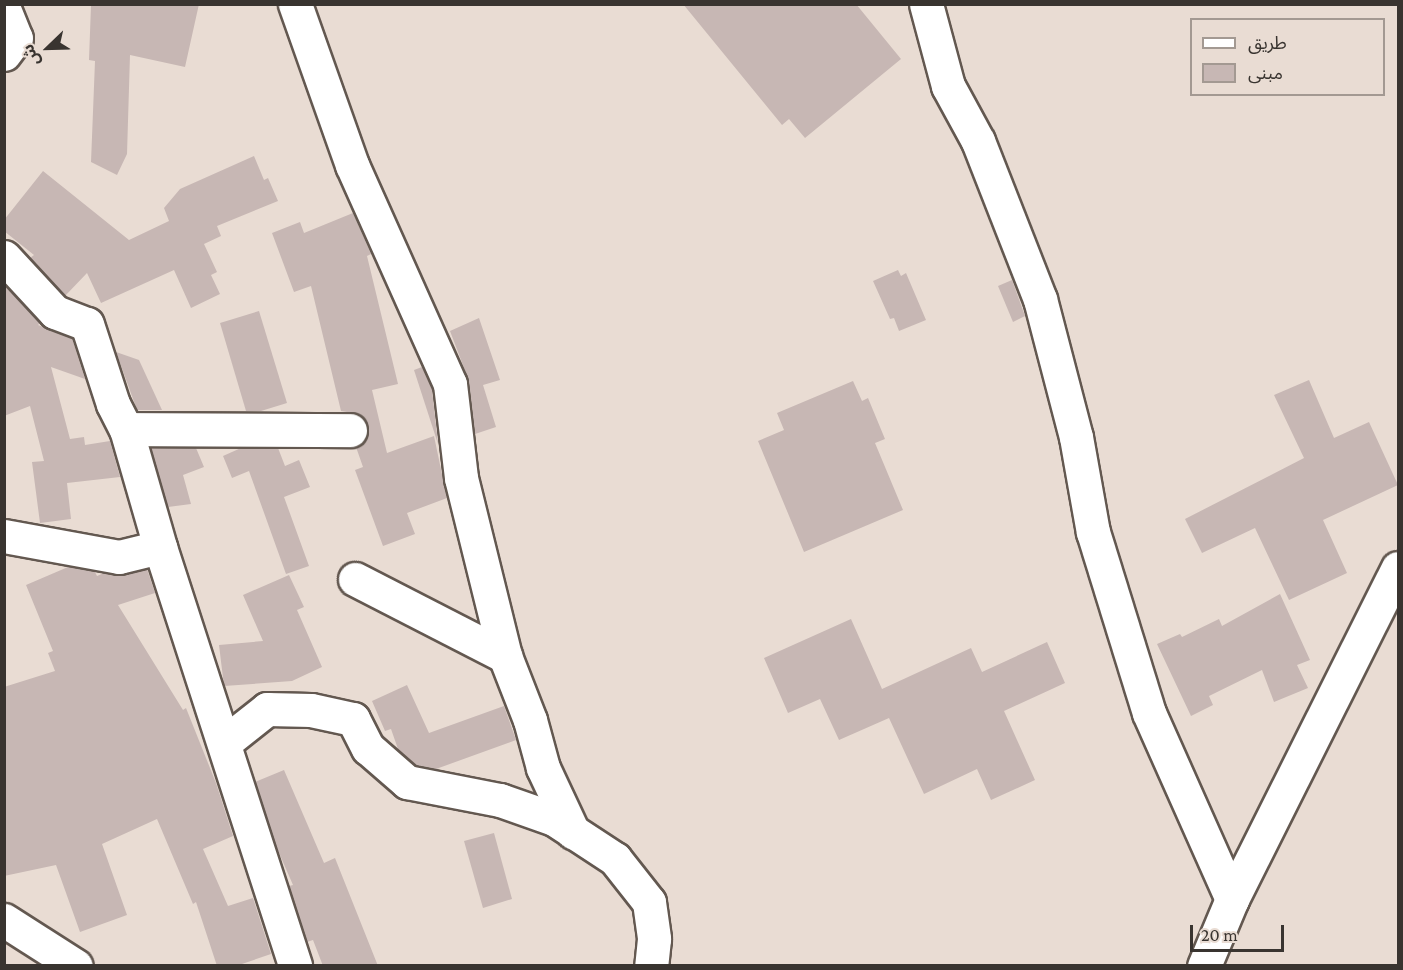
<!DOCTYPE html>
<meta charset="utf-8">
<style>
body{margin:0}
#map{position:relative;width:1403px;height:970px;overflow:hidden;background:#e9dcd3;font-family:"Crimson Pro","Noto Sans Arabic",serif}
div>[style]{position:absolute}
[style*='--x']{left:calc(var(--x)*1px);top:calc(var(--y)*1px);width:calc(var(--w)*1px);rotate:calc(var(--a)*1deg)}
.building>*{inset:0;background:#c7b7b4}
.roads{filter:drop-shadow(2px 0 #635850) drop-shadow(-2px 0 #635850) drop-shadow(0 2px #635850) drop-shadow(0 -2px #635850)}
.minor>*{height:33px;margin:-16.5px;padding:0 16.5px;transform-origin:16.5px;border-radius:16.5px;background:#fff}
span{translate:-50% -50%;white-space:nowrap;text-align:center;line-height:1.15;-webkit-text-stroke:6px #e9dcd3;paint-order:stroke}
.frame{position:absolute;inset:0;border:6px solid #393430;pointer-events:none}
.legend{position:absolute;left:1190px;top:18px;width:195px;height:78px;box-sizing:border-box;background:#e9dcd3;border:2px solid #a39992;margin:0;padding:8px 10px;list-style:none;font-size:18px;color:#393430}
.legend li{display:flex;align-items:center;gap:12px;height:30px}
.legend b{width:30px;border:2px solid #a39992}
.north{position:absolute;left:18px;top:18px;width:60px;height:60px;-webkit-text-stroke:4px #e9dcd3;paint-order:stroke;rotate:247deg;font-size:16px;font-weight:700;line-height:24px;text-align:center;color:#393430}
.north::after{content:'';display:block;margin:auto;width:21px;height:27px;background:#393430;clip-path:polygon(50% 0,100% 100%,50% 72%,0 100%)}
.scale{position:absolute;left:1190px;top:925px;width:94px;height:27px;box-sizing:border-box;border:3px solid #393430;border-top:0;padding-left:8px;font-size:18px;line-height:21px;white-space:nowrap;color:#393430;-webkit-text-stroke:4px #e9dcd3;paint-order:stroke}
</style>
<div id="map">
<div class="building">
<div style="clip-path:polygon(115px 4px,199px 4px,185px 67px,130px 55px,127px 154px,117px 175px,91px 162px,95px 61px,89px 60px,91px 5px)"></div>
<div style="clip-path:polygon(683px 4px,856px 4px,901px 59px,805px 138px,789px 119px,782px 125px)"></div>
<div style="clip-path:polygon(254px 156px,264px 180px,268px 178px,278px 201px,217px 226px,221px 236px,204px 244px,217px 272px,211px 275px,220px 294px,191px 308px,174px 270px,101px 303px,87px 273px,65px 296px,30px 258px,34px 255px,4px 231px,4px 220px,43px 171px,129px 240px,169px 221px,164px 208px,180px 189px)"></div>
<div style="clip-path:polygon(353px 213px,371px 254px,367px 256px,398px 384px,372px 390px,387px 453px,434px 436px,447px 498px,407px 513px,415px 534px,383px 546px,355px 470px,363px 467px,356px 447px,366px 439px,369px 431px,366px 421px,359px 414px,341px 411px,311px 286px,294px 292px,272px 233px,300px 222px,304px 233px)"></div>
<div style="clip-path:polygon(898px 270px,901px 276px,906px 273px,926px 320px,899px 331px,894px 318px,890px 319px,873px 281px)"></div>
<div style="clip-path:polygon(1012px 280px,1025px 316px,1013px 322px,998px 286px)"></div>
<div style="clip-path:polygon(4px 285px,40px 323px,38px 325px,72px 338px,85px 379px,51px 367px,70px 439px,84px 437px,85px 445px,110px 441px,120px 477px,67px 483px,71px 519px,40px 523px,32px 462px,44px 461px,30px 406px,4px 416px)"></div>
<div style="clip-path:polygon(259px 311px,287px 403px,261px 411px,246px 411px,220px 323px)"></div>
<div style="clip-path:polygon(479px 318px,500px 380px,483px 385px,496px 427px,475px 434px,469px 381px,450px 331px)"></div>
<div style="clip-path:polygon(116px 352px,139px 360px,162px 410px,137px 410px)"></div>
<div style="clip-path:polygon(422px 367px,432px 389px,438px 444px,414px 370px)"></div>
<div style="clip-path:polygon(1309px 380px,1334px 438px,1369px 422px,1398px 485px,1323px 520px,1347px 573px,1289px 600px,1255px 528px,1202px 553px,1185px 519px,1304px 458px,1274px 395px)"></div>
<div style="clip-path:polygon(853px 381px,862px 401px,868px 398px,885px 439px,875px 443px,903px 510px,804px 552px,758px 441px,784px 430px,777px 413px)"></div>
<div style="clip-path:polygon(151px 448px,196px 448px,204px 467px,183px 475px,191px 504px,168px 507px)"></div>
<div style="clip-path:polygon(241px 448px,278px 448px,285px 466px,299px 460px,310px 487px,284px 497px,309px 566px,286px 574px,249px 471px,232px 478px,223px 456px)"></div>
<div style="clip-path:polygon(68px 567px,95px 572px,97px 576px,104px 573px,123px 575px,147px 569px,155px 593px,118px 605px,183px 710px,186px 708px,216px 783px,233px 836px,203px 849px,228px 906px,253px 898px,271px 954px,236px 966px,217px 966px,196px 902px,193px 904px,157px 819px,102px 844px,127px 915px,80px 932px,56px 865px,4px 876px,4px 687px,55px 671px,48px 653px,53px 651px,26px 585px)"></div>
<div style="clip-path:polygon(289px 575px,304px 607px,297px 610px,322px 667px,292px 681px,224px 686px,219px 645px,263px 641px,243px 595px)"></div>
<div style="clip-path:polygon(1280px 594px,1310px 660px,1297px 665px,1308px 688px,1274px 702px,1262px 670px,1209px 696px,1213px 705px,1191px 716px,1157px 644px,1180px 634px,1182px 637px,1219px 619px,1222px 626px)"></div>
<div style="clip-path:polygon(851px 619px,882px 689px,971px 648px,982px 672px,1047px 642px,1065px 683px,1004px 711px,1035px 780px,991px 800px,977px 769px,924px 794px,889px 718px,839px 740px,820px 699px,788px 713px,764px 658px)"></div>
<div style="clip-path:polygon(407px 685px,429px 733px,504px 706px,516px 740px,436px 769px,416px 765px,398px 749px,391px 729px,385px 731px,372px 701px)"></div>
<div style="clip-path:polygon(284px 770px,324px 863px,335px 858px,378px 966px,323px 966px,313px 940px,307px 942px,289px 886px,293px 885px,276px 846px,255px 782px)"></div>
<div style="clip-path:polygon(494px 833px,512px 899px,483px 908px,464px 841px)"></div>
</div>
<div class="roads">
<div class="minor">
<div style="--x:295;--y:4;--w:171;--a:70.5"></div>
<div style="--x:352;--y:165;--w:240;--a:65.9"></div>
<div style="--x:450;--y:384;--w:95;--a:83.3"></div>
<div style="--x:461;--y:478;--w:183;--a:76.1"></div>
<div style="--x:505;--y:656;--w:69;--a:68.7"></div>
<div style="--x:530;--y:720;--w:50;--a:74.8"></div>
<div style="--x:543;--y:768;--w:71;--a:64.9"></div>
<div style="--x:926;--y:4;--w:85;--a:75"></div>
<div style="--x:948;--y:86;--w:63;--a:61.4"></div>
<div style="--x:978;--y:141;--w:170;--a:68.6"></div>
<div style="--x:1040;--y:299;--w:143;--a:75.4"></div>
<div style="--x:1076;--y:437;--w:97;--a:79.9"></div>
<div style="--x:1093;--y:532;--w:189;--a:72.8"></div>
<div style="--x:1149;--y:713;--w:204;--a:66"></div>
<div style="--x:4;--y:9;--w:31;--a:68"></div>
<div style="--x:16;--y:38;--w:20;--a:127"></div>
<div style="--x:4;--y:257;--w:75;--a:47.2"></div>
<div style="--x:55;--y:312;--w:34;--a:21"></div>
<div style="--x:87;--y:324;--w:84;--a:72"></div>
<div style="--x:113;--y:404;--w:28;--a:63"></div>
<div style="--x:126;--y:429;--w:123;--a:73.9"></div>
<div style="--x:160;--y:547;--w:440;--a:72.1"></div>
<div style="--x:126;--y:429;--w:224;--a:0.3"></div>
<div style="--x:4;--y:536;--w:117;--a:10.3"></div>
<div style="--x:119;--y:557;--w:42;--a:-13.7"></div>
<div style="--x:355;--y:579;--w:169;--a:27.2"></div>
<div style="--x:224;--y:743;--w:55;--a:-38.3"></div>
<div style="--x:267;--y:709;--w:44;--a:1.3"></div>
<div style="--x:311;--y:710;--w:43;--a:12.1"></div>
<div style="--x:353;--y:719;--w:33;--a:63"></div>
<div style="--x:368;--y:748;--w:52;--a:41.1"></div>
<div style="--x:407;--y:782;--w:95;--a:11"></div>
<div style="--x:500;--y:800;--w:57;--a:19.4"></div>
<div style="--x:554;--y:819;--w:73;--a:33.3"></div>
<div style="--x:615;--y:859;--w:55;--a:51.7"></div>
<div style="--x:649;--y:902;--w:37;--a:82"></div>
<div style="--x:654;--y:939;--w:27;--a:96"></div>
<div style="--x:4;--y:920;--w:85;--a:32.6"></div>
<div style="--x:1204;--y:966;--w:73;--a:-67.3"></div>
<div style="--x:1232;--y:899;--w:370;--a:-63.4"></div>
</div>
</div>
<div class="frame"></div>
<ul class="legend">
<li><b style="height:8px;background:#fff"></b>طريق</li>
<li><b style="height:16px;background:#c7b7b4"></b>مبنى</li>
</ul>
<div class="north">ش</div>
<div class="scale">20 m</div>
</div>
